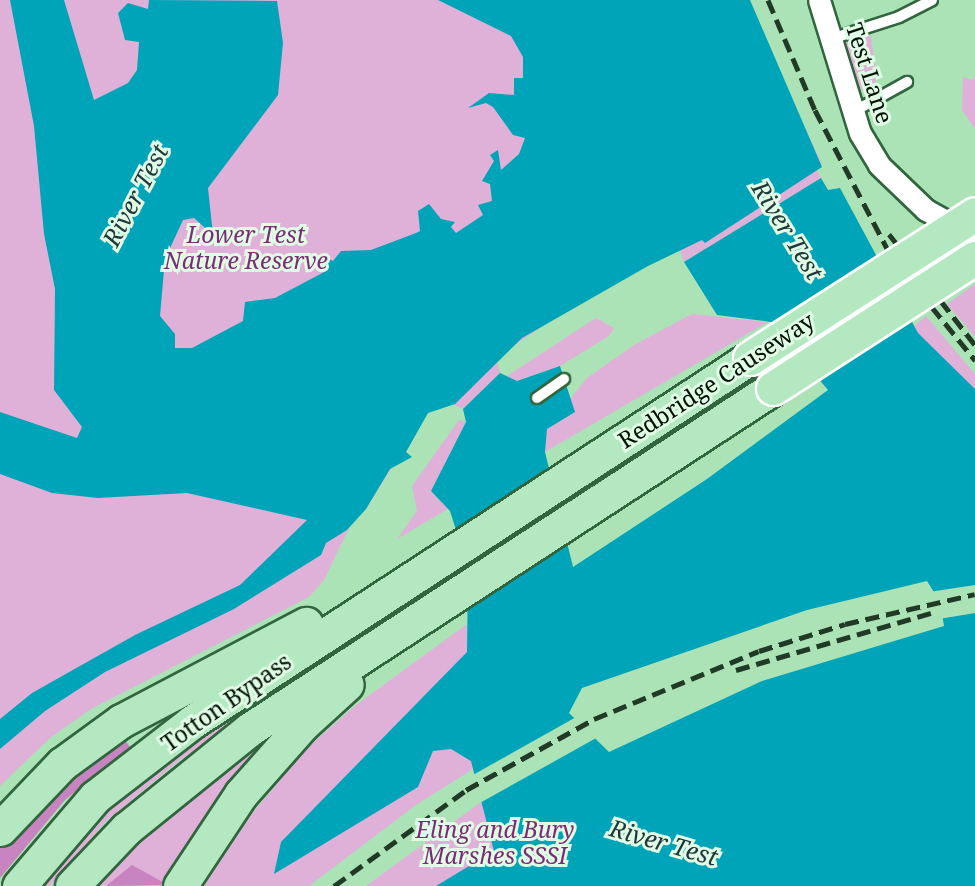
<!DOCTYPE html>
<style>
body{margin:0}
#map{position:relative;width:975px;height:886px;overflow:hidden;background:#abe3b6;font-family:"Noto Serif",serif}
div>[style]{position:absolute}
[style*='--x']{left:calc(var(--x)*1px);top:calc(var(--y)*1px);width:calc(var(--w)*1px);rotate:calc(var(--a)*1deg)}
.green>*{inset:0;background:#dfb1d9}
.forest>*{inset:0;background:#c784c0}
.water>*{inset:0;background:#00a4b8}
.pier>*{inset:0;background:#abe3b6}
.roads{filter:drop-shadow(2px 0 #31653e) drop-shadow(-2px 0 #31653e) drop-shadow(0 2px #31653e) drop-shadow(0 -2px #31653e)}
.lane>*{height:10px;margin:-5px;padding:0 5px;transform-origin:5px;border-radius:5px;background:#fff}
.street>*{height:21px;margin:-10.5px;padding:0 10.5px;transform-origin:10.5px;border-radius:10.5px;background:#fff}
.primary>*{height:33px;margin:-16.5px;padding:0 16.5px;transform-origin:16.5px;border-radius:16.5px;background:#b3e8c0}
.rail>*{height:5px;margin-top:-2.5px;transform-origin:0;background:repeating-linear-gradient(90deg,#213a26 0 14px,transparent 0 21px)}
.bridges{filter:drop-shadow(2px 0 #fff) drop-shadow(-2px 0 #fff) drop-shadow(0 2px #fff) drop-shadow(0 -2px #fff)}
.primary-bridge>*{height:33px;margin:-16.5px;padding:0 16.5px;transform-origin:16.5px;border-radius:16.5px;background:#b3e8c0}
span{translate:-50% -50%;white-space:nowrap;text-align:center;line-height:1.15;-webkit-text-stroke:6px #e0fce5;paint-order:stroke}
.street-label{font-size:23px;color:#001104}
.park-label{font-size:23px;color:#7c2c76;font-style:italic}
.water-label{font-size:24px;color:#20373b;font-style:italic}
</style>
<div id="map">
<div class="green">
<div style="clip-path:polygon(0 0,745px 0,822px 164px,817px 170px,821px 178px,684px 262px,680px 250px,585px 297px,496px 358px,500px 373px,463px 409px,450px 403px,426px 413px,366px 509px,352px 522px,324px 580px,309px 597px,91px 709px,50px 738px,0 786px)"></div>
<div style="clip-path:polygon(870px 31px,877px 78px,873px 86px,861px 90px,844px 41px)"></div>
<div style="clip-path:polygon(975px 75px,975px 129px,962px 110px,963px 77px,973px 80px)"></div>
<div style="clip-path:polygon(975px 284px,975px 337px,947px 304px)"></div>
<div style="clip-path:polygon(692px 314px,768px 322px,545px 452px,547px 429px,574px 412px,570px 399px,587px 378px,634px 345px)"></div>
<div style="clip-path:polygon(926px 316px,975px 374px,975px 432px,914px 326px)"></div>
<div style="clip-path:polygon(596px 318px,614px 328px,609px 336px,560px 366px,517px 381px,507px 376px)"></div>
<div style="clip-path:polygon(790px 345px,798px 354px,559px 512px,556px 498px)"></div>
<div style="clip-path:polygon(459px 420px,466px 422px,431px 491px,448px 509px,397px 539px,417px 511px,412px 486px)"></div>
<div style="clip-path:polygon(463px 553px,468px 568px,180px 760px,105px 822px,50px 886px,28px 886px,134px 778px)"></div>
<div style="clip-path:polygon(467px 624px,467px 652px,659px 886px,366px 886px,481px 802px,473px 769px,416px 805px,309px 886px,204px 886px,252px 814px,306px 749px,356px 705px)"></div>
<div style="clip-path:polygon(280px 726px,168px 885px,84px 886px,122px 846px)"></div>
</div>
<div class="forest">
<div style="clip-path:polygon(119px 732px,130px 747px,65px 800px,0 878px,0 837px)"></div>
<div style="clip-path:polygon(132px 865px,168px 885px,106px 886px)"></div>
</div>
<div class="water">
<div style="clip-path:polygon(10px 0,64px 0,94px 100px,128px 83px,137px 70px,139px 42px,125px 40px,118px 13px,128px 3px,148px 9px,149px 0,277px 1px,283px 43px,278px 95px,208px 188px,213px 235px,194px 218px,183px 220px,165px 259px,160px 316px,175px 334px,175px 348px,192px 348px,243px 321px,245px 302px,275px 298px,328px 270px,320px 254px,333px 261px,341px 251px,371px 250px,416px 233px,420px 231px,418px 211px,429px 204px,441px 219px,455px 222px,451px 227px,456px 233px,483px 215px,478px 205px,492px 201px,490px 184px,482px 181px,494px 161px,490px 155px,498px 150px,501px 170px,519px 154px,525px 138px,513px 135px,493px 107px,486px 103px,468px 108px,489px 93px,514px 95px,514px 78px,523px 78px,523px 57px,511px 36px,438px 0,750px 0,822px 167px,705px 243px,702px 240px,648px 266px,522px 338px,455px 404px,428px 413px,406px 452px,412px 457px,390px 469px,366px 509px,347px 530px,326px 543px,321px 555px,234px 609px,105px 672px,45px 711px,0 749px,0 719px,32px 693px,135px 635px,240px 585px,307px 520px,187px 493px,98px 498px,52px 493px,0 474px,0 412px,77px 438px,82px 427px,54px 390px,55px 289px,44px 234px,34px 126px)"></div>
<div style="clip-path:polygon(evenodd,821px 178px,828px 190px,840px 188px,918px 333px,975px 389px,975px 886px,436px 886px,494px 851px,471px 761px,451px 749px,433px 751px,418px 787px,274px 874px,281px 842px,467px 652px,468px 568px,450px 511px,431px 491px,466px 422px,463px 409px,500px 373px,517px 381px,560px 366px,575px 412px,547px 429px,545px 452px,573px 567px,707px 479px,828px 390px,771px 322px,717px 315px,684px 262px,821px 178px,927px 581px,940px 602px,944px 626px,762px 681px,609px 752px,569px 713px,582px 688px,807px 610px,927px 581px)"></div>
</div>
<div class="pier">
<div style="clip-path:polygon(975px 585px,975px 613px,939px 619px,929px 592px)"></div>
<div style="clip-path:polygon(578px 716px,598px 737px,478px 804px,471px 776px)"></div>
</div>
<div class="roads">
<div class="lane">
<div style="--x:831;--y:39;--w:71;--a:-17.9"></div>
<div style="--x:899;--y:17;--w:37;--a:-27"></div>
<div style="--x:853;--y:112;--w:62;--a:-29.1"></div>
<div style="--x:537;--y:398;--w:33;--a:-35"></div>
</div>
<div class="street">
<div style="--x:819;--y:0;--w:139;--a:72.9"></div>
<div style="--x:860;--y:133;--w:37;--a:59"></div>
<div style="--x:879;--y:165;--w:65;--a:43.8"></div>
<div style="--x:926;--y:210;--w:56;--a:28.9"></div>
</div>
<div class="primary">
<div style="--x:0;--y:829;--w:90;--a:-46.4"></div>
<div style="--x:62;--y:764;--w:73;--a:-36.1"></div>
<div style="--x:121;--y:721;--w:209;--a:-27.7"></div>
<div style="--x:19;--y:886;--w:117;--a:-49.5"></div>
<div style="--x:95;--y:797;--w:123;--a:-37.7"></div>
<div style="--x:192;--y:722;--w:666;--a:-33.12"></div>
<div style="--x:72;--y:886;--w:79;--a:-46.5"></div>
<div style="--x:126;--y:829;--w:159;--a:-38.9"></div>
<div style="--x:250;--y:729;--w:624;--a:-33.1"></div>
<div style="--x:180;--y:886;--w:110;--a:-56.5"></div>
<div style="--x:241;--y:794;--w:94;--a:-48.5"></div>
<div style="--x:303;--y:724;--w:59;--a:-42.3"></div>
</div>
</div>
<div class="rail">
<div style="--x:768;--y:0;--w:120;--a:66.9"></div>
<div style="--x:815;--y:110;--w:167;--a:62.5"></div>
<div style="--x:892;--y:258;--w:132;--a:50.9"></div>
<div style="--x:889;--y:234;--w:140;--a:52.2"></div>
<div style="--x:736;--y:670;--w:206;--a:-16.3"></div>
<div style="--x:334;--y:886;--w:163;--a:-36"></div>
<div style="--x:466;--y:790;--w:146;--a:-29"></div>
<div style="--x:594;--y:719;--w:178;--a:-22.4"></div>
<div style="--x:759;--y:651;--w:90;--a:-17.4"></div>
<div style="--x:845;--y:624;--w:133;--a:-13"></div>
</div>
<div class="bridges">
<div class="primary-bridge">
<div style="--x:750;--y:358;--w:267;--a:-32.6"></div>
<div style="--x:773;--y:388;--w:240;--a:-32.8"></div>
</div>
</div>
<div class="street-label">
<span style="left:870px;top:73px;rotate:72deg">Test Lane</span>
<span style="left:716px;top:380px;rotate:-33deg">Redbridge Causeway</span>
<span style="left:226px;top:702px;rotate:-35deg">Totton Bypass</span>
</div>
<div class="park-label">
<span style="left:246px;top:247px">Lower Test<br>Nature Reserve</span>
<span style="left:495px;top:842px">Eling and Bury<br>Marshes SSSI</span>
</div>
<div class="water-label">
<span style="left:135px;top:195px;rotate:-62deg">River Test</span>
<span style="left:788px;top:230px;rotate:58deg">River Test</span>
<span style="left:664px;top:842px;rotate:16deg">River Test</span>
</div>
</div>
